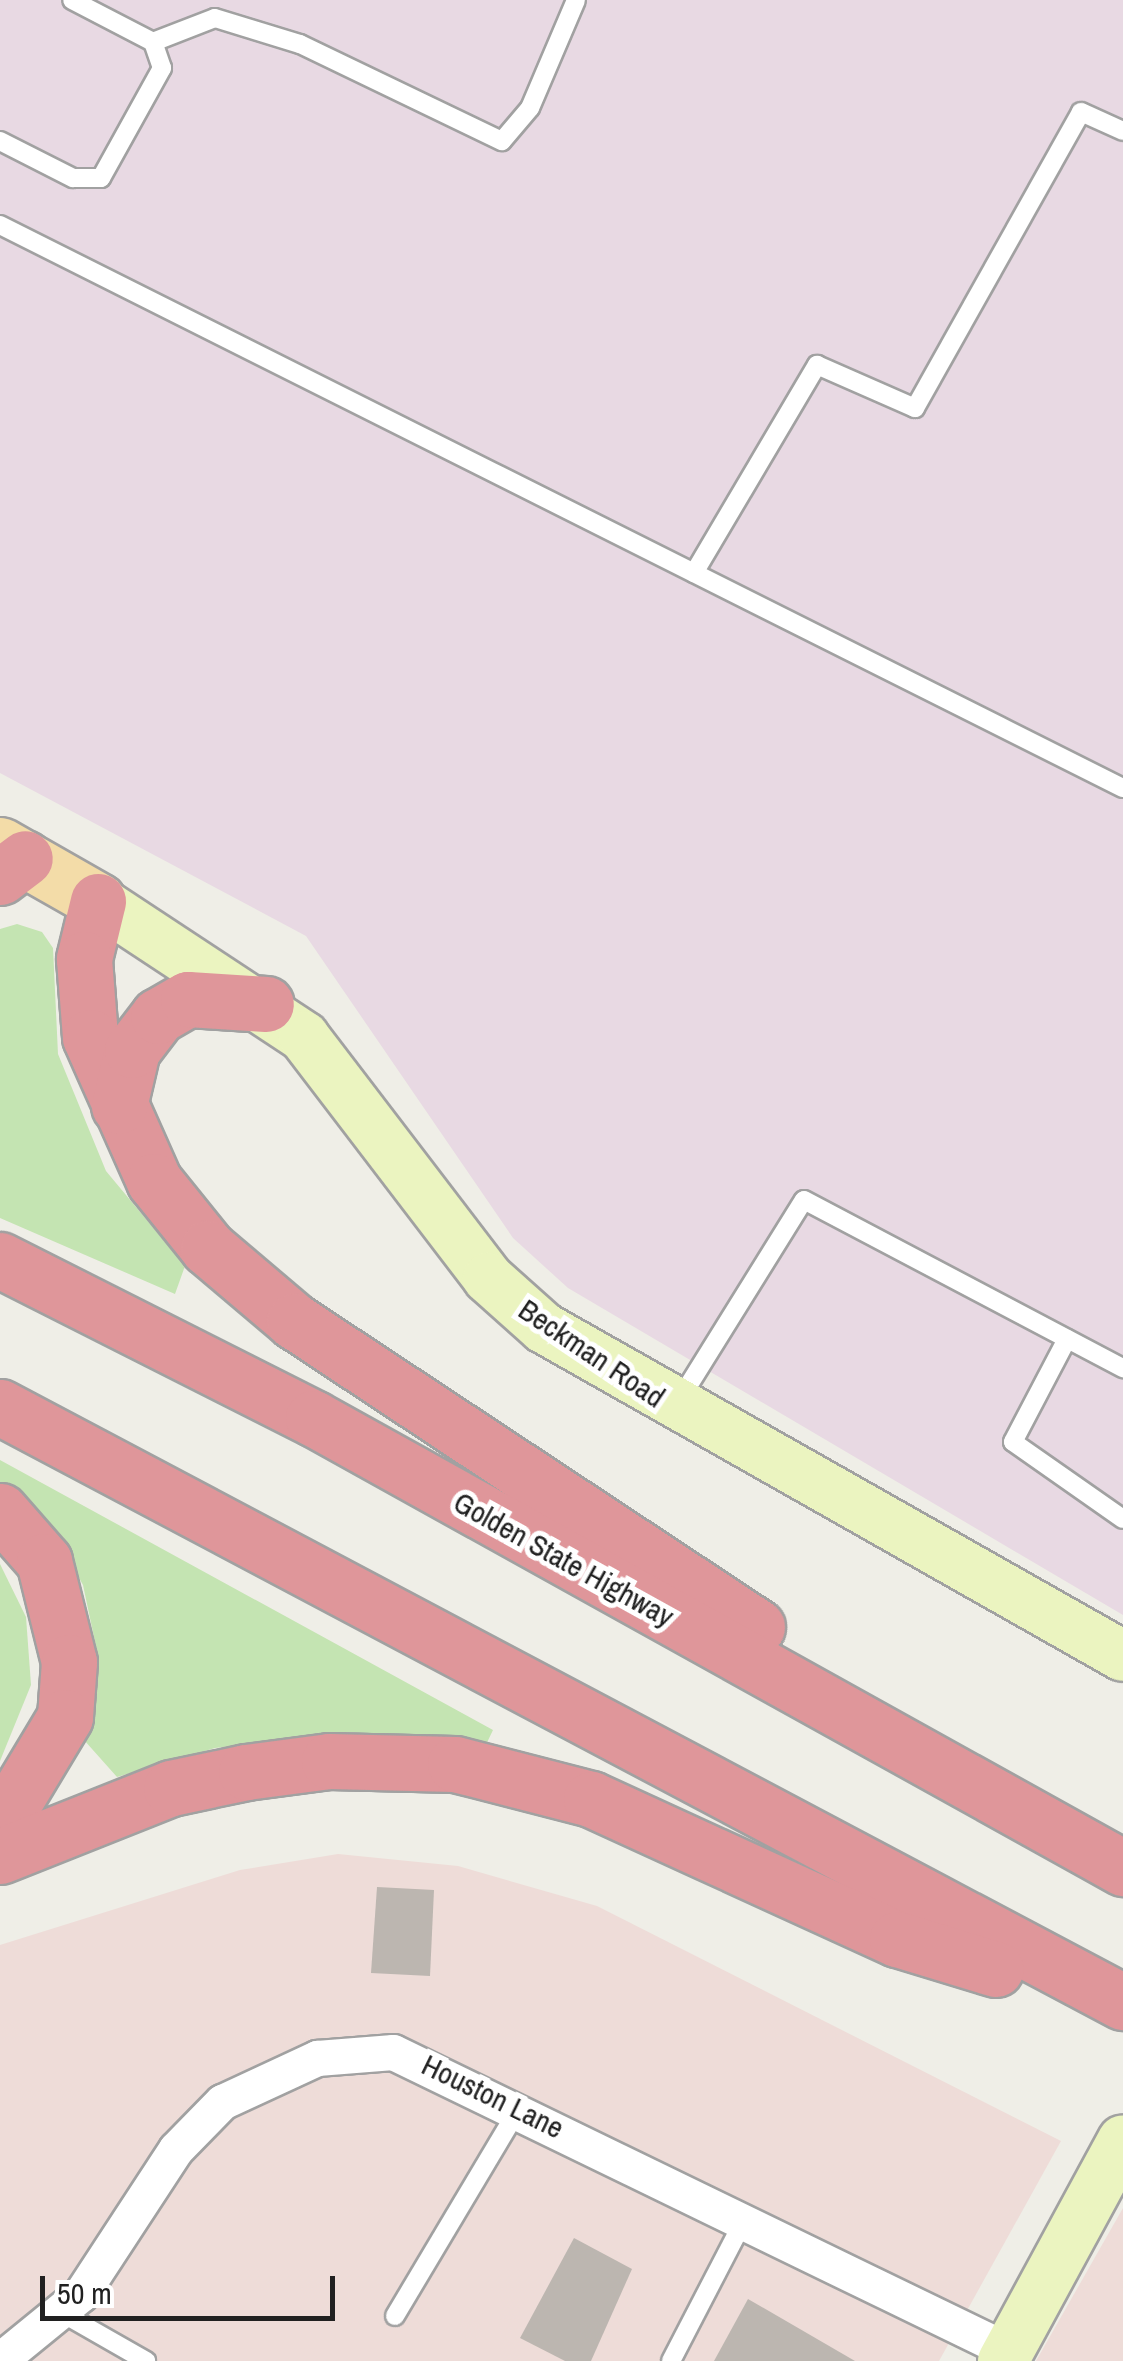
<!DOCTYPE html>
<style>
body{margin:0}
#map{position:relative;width:1123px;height:2361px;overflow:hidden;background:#efeee7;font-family:"Archivo Narrow",sans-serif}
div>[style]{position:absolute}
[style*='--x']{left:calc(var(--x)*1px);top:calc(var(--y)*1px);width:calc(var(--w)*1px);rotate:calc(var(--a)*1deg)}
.commercial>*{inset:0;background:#eedcd8}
.industrial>*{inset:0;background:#e8d9e3}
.grass>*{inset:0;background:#c4e4b2}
.building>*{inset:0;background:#bcb6b0}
.roads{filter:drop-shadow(2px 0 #a1a1a1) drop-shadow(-2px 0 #a1a1a1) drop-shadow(0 2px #a1a1a1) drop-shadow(0 -2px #a1a1a1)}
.lane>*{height:18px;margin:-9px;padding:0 9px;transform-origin:9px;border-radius:9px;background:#fff}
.street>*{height:35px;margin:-17.5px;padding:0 17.5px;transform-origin:17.5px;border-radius:17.5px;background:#fff}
.secondary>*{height:50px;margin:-25px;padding:0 25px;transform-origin:25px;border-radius:25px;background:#ebf4c0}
.primary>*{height:55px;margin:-27.5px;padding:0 27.5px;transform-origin:27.5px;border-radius:27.5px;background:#f3dca8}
.highway>*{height:55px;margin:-27.5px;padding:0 27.5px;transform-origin:27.5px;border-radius:27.5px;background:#df969a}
span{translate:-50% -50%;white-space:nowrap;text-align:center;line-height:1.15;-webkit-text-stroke:10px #fff;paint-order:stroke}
.street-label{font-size:30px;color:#202020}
.scale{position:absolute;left:40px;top:2276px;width:295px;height:45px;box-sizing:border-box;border:5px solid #202020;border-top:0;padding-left:12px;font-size:30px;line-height:35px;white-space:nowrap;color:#202020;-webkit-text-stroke:8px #fff;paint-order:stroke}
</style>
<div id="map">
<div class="commercial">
<div style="clip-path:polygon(338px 1854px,458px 1866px,597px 1906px,1061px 2141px,939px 2361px,0 2361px,0 1945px,240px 1870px)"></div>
<div style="clip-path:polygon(1123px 2208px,1123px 2361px,1036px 2361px)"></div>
</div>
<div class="industrial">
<div style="clip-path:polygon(0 0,1123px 0,1123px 1615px,568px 1288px,513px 1238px,306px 936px,0 773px)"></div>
</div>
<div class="grass">
<div style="clip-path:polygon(17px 924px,42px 932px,53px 948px,58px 1054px,106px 1171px,185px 1266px,175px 1294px,0 1218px,0 929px)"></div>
<div style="clip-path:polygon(0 1460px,493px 1730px,483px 1751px,350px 1732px,215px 1748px,117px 1777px,84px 1740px,98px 1656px,83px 1585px,53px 1531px,0 1482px)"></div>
<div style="clip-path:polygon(0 1564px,26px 1617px,31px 1685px,0 1761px)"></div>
</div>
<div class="building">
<div style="clip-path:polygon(377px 1887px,434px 1890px,430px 1976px,371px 1973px)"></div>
<div style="clip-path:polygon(574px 2238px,632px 2269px,591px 2361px,565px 2361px,520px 2338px)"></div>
<div style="clip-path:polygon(748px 2299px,855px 2361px,714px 2361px)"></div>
</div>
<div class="roads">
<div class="lane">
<div style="--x:153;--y:42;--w:66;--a:-21.2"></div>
<div style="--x:215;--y:18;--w:89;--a:17"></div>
<div style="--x:300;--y:44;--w:224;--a:25.7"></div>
<div style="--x:502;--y:141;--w:43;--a:-49.7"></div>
<div style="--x:530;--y:108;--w:117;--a:-66.9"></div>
<div style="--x:0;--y:141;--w:82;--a:26.9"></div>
<div style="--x:73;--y:178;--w:28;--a:0"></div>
<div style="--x:101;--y:178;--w:126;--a:-61"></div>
<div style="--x:162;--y:68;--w:28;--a:-109"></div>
<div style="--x:153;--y:42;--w:91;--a:-152.6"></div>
<div style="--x:0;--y:225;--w:1256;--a:26.63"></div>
<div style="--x:694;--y:573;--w:242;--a:-59.4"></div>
<div style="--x:817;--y:365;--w:107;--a:23.7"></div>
<div style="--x:915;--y:408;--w:339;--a:-60.7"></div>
<div style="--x:1081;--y:112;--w:46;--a:24.3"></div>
<div style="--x:1067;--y:1339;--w:116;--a:117.7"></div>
<div style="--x:1013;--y:1442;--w:134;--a:35"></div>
<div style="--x:680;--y:1399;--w:234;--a:-58.1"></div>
<div style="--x:804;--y:1200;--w:361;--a:27.8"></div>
<div style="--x:62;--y:2313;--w:97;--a:29.7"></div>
<div style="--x:395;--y:2316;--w:242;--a:-59.2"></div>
<div style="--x:671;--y:2361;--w:159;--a:-62.6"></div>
</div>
<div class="street">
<div style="--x:0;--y:2360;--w:104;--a:-39.2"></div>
<div style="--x:81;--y:2294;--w:173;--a:-56.8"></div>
<div style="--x:176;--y:2149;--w:66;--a:-45.6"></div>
<div style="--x:222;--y:2102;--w:105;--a:-24.9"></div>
<div style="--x:317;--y:2058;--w:76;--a:-4.5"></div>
<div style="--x:393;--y:2052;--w:685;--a:25.89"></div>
</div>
<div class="secondary">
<div style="--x:98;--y:901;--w:247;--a:33.4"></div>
<div style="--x:304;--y:1037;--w:303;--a:52.6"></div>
<div style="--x:488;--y:1278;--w:75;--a:41.8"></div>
<div style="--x:544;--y:1328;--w:665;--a:29.53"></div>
<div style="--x:1003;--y:2361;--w:251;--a:-61.5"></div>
</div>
<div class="primary">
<div style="--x:0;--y:845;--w:113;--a:29.7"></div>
</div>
<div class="highway">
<div style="--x:0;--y:877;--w:31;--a:-37"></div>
<div style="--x:98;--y:901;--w:60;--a:103.6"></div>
<div style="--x:84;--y:959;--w:78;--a:85.6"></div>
<div style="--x:90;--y:1037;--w:158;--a:66"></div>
<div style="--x:154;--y:1181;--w:86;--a:51.1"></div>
<div style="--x:208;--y:1248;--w:113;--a:40.3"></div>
<div style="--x:294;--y:1321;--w:555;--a:33.46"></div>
<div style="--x:119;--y:1106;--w:57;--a:-76.9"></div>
<div style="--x:132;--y:1050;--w:43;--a:-52.6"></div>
<div style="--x:158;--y:1016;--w:34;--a:-30"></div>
<div style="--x:188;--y:999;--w:78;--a:3.7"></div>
<div style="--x:0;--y:1260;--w:351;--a:26.8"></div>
<div style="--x:313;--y:1418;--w:927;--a:29.05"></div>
<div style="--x:0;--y:1407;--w:1271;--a:27.92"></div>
<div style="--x:0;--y:1511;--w:67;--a:48.7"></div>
<div style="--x:44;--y:1561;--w:104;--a:76.1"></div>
<div style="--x:69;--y:1662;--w:55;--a:94.2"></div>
<div style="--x:65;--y:1717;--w:126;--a:121"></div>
<div style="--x:0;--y:1856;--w:184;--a:-21.7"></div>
<div style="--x:171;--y:1788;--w:77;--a:-12"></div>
<div style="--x:246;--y:1772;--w:84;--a:-7.5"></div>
<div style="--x:329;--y:1761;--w:126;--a:1.4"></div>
<div style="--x:455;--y:1764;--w:140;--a:14.4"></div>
<div style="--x:591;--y:1799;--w:337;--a:24.6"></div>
<div style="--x:897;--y:1939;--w:103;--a:16.9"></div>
</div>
</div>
<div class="street-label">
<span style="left:592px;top:1353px;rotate:34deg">Beckman Road</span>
<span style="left:564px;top:1559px;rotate:29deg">Golden State Highway</span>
<span style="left:493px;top:2096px;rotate:26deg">Houston Lane</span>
</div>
<div class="scale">50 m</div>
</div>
